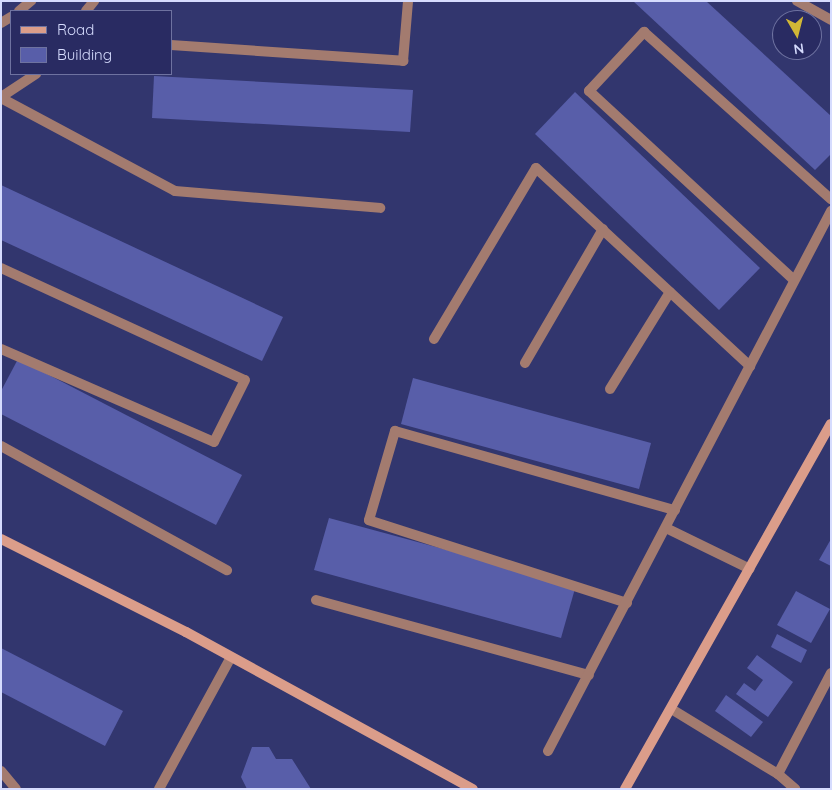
<!DOCTYPE html>
<style>
body{margin:0}
#map{position:relative;width:832px;height:790px;overflow:hidden;background:#32366e;font-family:Quicksand,sans-serif}
div>[style]{position:absolute}
[style*='--x']{left:calc(var(--x)*1px);top:calc(var(--y)*1px);width:calc(var(--w)*1px);rotate:calc(var(--a)*1deg)}
.building>*{inset:0;background:#585ea9}
.lane>*{height:10px;margin:-5px;padding:0 5px;transform-origin:5px;border-radius:5px;background:#a37b6f}
.street>*{height:10px;margin:-5px;padding:0 5px;transform-origin:5px;border-radius:5px;background:#a37b6f}
.secondary>*{height:10px;margin:-5px;padding:0 5px;transform-origin:5px;border-radius:5px;background:#db9d8a}
span{translate:-50% -50%;white-space:nowrap;text-align:center;line-height:1.15;-webkit-text-stroke:5px #292b62;paint-order:stroke}
.frame{position:absolute;inset:0;border:2px solid #d6dcfe;pointer-events:none}
.legend{position:absolute;left:10px;top:10px;width:162px;height:65px;box-sizing:border-box;background:#292b62;border:1px solid #6e72a0;margin:0;padding:6px 9px;list-style:none;font-size:15px;color:#d6dcfe}
.legend li{display:flex;align-items:center;gap:10px;height:25px}
.legend b{width:25px;border:1px solid #6e72a0}
.north{position:absolute;left:772px;top:10px;width:50px;height:50px;box-sizing:border-box;background:#292b62;border:1px solid #6e72a0;border-radius:50%;rotate:172deg;font-size:14px;font-weight:700;line-height:20px;text-align:center;color:#d6dcfe}
.north::after{content:'';display:block;margin:auto;width:18px;height:22px;background:#d1b736;clip-path:polygon(50% 0,100% 100%,50% 72%,0 100%)}
</style>
<div id="map">
<div class="building">
<div style="clip-path:polygon(633px 1px,706px 1px,831px 116px,831px 154px,815px 170px)"></div>
<div style="clip-path:polygon(154px 76px,413px 90px,410px 132px,152px 118px)"></div>
<div style="clip-path:polygon(575px 92px,760px 268px,719px 310px,535px 134px)"></div>
<div style="clip-path:polygon(1px 185px,283px 317px,262px 361px,1px 240px)"></div>
<div style="clip-path:polygon(18px 359px,242px 475px,216px 525px,1px 414px,1px 391px)"></div>
<div style="clip-path:polygon(413px 378px,651px 443px,639px 489px,401px 424px)"></div>
<div style="clip-path:polygon(329px 518px,576px 585px,561px 638px,314px 570px)"></div>
<div style="clip-path:polygon(831px 539px,831px 566px,819px 560px)"></div>
<div style="clip-path:polygon(796px 591px,830px 609px,811px 643px,777px 625px)"></div>
<div style="clip-path:polygon(777px 634px,807px 650px,801px 663px,771px 647px)"></div>
<div style="clip-path:polygon(1px 648px,123px 711px,105px 746px,1px 692px)"></div>
<div style="clip-path:polygon(757px 655px,793px 682px,768px 717px,736px 694px,744px 683px,755px 691px,763px 680px,747px 668px)"></div>
<div style="clip-path:polygon(726px 695px,763px 722px,751px 737px,715px 711px)"></div>
<div style="clip-path:polygon(252px 747px,269px 747px,276px 759px,292px 759px,311px 789px,247px 789px,241px 777px)"></div>
</div>
<div class="lane">
<div style="--x:797;--y:1;--w:39;--a:29"></div>
<div style="--x:86;--y:11;--w:13;--a:-51"></div>
<div style="--x:171;--y:45;--w:233;--a:3.9"></div>
<div style="--x:403;--y:61;--w:60;--a:-85.2"></div>
<div style="--x:1;--y:97;--w:42;--a:-33.3"></div>
<div style="--x:1;--y:98;--w:197;--a:28.1"></div>
<div style="--x:175;--y:191;--w:206;--a:4.7"></div>
<div style="--x:1;--y:268;--w:268;--a:24.7"></div>
<div style="--x:245;--y:380;--w:69;--a:116.6"></div>
<div style="--x:214;--y:442;--w:232;--a:-156.4"></div>
<div style="--x:794;--y:280;--w:279;--a:-137.3"></div>
<div style="--x:589;--y:91;--w:81;--a:-47"></div>
<div style="--x:644;--y:32;--w:251;--a:41.8"></div>
<div style="--x:434;--y:339;--w:199;--a:-59.2"></div>
<div style="--x:536;--y:168;--w:292;--a:42.8"></div>
<div style="--x:525;--y:363;--w:155;--a:-59.8"></div>
<div style="--x:610;--y:389;--w:114;--a:-58.3"></div>
<div style="--x:1;--y:446;--w:258;--a:28.8"></div>
<div style="--x:666;--y:528;--w:93;--a:26"></div>
<div style="--x:316;--y:600;--w:283;--a:15.4"></div>
<div style="--x:627;--y:603;--w:271;--a:-162.2"></div>
<div style="--x:369;--y:520;--w:93;--a:-73.7"></div>
<div style="--x:395;--y:431;--w:291;--a:15.8"></div>
<div style="--x:548;--y:751;--w:610;--a:-62.34"></div>
<div style="--x:1;--y:771;--w:23;--a:50"></div>
</div>
<div class="street">
<div style="--x:19;--y:11;--w:16;--a:-40"></div>
<div style="--x:1;--y:23;--w:12;--a:-31"></div>
<div style="--x:673;--y:710;--w:123;--a:31.4"></div>
<div style="--x:778;--y:774;--w:23;--a:41"></div>
<div style="--x:778;--y:774;--w:114;--a:-62.3"></div>
<div style="--x:159;--y:789;--w:148;--a:-61.4"></div>
</div>
<div class="secondary">
<div style="--x:1;--y:539;--w:207;--a:26.7"></div>
<div style="--x:186;--y:632;--w:327;--a:28.7"></div>
<div style="--x:625;--y:789;--w:419;--a:-60.6"></div>
</div>
<div class="frame"></div>
<ul class="legend">
<li><b style="height:6px;background:#db9d8a"></b>Road</li>
<li><b style="height:14px;background:#585ea9"></b>Building</li>
</ul>
<div class="north">N</div>
</div>
